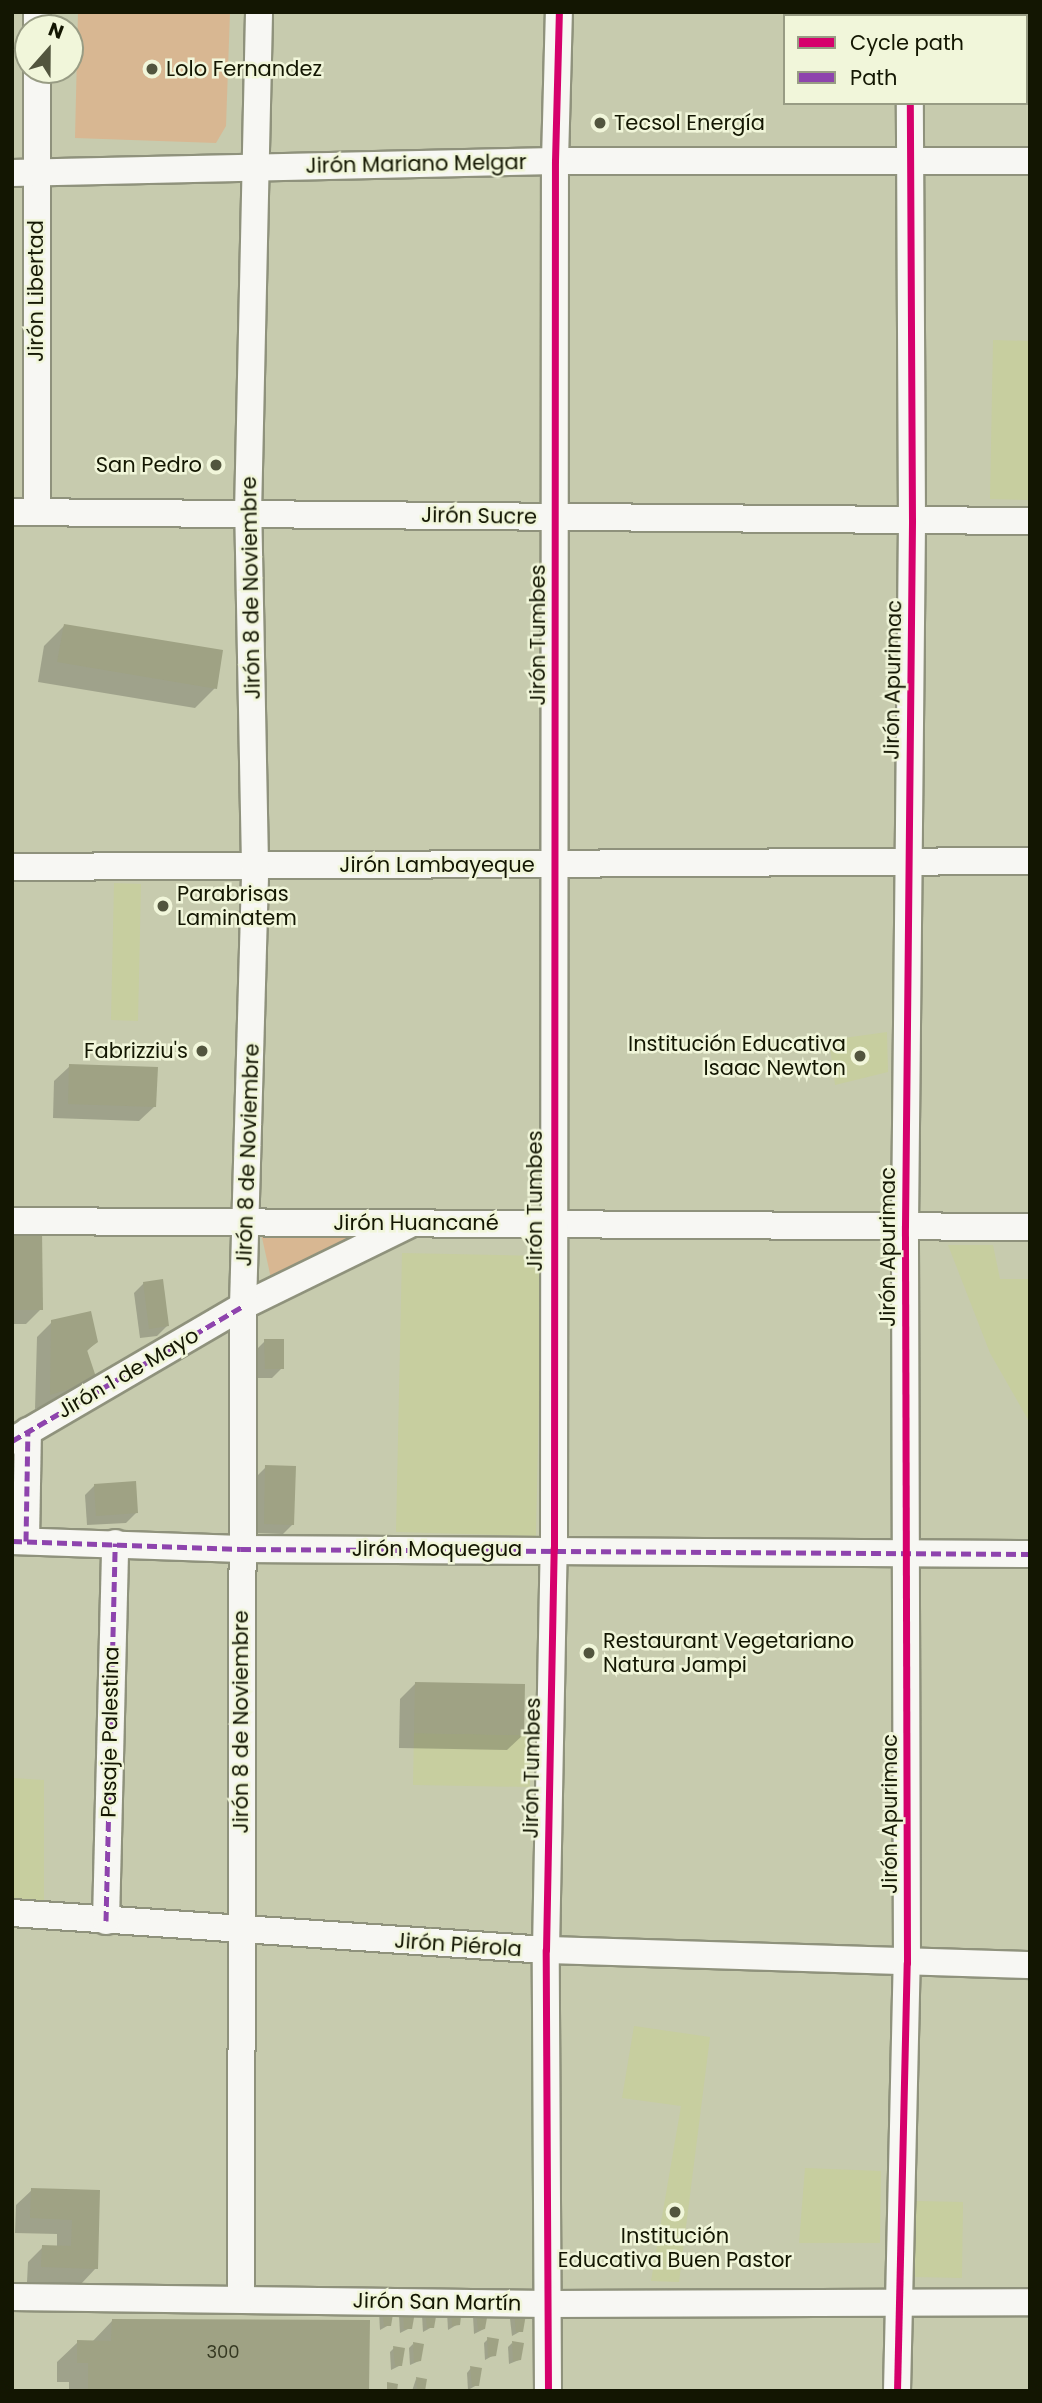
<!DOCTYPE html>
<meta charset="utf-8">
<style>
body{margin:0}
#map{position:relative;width:1042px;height:2403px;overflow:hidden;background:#c7cbae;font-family:Poppins,sans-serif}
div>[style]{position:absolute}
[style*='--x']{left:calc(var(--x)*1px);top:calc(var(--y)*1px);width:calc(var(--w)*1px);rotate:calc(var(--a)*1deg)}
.built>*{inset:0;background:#c7ce9f}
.green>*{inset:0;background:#d8b792}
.shadow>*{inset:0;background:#0003}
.building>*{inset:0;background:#9fa284}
.roads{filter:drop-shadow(2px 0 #8f927c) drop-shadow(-2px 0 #8f927c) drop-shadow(0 2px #8f927c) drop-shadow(0 -2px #8f927c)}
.minor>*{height:26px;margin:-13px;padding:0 13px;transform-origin:13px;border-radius:13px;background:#f7f7f3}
.quiet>*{height:5px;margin-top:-2.5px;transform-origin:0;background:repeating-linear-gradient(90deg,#8e44ad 0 10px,transparent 0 15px)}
.cycleway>*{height:7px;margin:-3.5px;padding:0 3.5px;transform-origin:3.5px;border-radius:3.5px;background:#d6006c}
.dots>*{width:19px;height:19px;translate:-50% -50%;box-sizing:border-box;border:4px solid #f1f6da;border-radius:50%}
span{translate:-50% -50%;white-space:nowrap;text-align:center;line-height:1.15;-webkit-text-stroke:5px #f1f6da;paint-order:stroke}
.number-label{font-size:18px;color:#363922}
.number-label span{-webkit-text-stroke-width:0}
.poi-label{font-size:21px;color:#131602}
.left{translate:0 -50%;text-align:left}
.right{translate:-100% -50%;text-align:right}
.street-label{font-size:21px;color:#131602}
.frame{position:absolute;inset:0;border:14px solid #131602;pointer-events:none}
.legend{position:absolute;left:783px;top:14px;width:245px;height:91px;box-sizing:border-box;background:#f1f6da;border:2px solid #989c84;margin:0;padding:9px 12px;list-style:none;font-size:21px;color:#131602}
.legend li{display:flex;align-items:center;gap:14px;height:35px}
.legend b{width:35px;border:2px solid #989c84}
.north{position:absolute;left:14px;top:14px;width:70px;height:70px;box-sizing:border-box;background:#f1f6da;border:2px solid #989c84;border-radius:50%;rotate:21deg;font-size:19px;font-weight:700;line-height:28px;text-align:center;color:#131602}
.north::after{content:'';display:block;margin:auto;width:24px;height:32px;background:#52553e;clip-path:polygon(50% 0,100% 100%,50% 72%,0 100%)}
</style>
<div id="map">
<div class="built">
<div style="clip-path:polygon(993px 340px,1030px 341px,1030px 500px,990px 499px)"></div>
<div style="clip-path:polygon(114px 883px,141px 884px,138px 1021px,111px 1020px)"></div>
<div style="clip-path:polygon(887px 1032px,888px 1072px,835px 1085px,829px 1040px)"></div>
<div style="clip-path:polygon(948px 1245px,993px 1245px,1000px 1279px,1030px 1279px,1030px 1423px,990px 1353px)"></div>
<div style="clip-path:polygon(402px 1253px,542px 1256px,536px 1536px,396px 1532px)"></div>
<div style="clip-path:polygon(414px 1733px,531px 1735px,530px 1787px,413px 1785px)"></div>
<div style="clip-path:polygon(12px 1778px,44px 1780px,44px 1901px,12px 1898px)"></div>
<div style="clip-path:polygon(634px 2026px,710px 2037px,679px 2282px,651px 2281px,681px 2106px,622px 2098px)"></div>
<div style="clip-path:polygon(805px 2168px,881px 2171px,880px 2243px,799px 2243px)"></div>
<div style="clip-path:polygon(916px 2201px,963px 2202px,962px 2278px,914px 2277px)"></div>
</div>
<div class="green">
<div style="clip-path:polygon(78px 12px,230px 12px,226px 126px,216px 143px,75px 138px)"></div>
<div style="clip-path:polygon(261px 1233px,364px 1233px,272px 1283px)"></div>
</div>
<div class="shadow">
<div style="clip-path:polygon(64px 626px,215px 688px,195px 708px,38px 682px,44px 646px)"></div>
<div style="clip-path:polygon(70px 1066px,155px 1106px,139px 1121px,53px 1118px,54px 1081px)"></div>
<div style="clip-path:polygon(12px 1231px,41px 1309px,26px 1324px,12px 1324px)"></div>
<div style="clip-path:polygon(144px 1283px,167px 1326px,157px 1336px,140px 1338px,134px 1293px)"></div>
<div style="clip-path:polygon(52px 1322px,96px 1342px,86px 1352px,95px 1379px,80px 1394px,35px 1409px,37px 1337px)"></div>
<div style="clip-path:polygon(265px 1341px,282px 1368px,272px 1378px,256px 1378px,255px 1351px)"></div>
<div style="clip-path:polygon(266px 1467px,293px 1524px,283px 1534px,255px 1533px,256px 1477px)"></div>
<div style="clip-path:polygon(95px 1485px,136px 1513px,126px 1523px,87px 1525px,85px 1495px)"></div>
<div style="clip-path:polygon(415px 1684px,523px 1735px,507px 1750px,399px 1748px,400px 1699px)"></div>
<div style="clip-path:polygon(32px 2190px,98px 2192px,96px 2268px,81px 2284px,27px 2282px,28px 2262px,43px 2247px,57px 2247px,57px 2234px,15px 2233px,16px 2205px)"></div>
<div style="clip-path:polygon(452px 2308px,458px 2324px,448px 2330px,447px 2312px)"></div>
<div style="clip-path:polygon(383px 2309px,389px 2325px,380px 2330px,379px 2313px)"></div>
<div style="clip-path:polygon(426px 2311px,432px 2327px,423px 2332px,422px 2315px)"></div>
<div style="clip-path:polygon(404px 2312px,410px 2328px,400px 2333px,399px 2316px)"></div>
<div style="clip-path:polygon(477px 2312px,484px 2329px,474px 2334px,473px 2316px)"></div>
<div style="clip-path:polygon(515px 2314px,521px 2331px,512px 2336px,510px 2319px)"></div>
<div style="clip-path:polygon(112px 2321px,367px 2391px,69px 2391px,69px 2382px,57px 2382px,57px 2362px,78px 2342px,92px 2342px)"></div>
<div style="clip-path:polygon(488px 2339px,494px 2355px,485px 2360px,484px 2343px)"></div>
<div style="clip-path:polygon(512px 2343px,519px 2360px,509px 2364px,508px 2347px)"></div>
<div style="clip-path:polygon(413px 2344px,419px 2361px,410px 2365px,409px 2348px)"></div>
<div style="clip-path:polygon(394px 2348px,401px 2365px,391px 2370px,390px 2352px)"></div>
<div style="clip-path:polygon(471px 2368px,477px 2385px,468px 2390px,467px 2373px)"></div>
<div style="clip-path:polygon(416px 2379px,424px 2391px,412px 2391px)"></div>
</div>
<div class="building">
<div style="clip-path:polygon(64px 624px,223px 650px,217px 689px,57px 662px)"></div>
<div style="clip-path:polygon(69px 1064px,158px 1067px,156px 1107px,68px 1104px)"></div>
<div style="clip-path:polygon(12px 1230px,42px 1230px,43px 1310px,12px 1310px)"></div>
<div style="clip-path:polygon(163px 1279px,169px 1326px,149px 1329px,143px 1282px)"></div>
<div style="clip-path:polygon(91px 1311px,98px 1342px,87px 1350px,97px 1380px,50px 1395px,51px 1320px)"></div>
<div style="clip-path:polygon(264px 1339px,284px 1339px,284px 1369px,265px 1369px)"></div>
<div style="clip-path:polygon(265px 1465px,296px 1466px,294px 1525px,264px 1524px)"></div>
<div style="clip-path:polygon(136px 1481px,138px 1513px,96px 1516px,94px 1484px)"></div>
<div style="clip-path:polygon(415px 1682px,525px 1684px,524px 1735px,414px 1733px)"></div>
<div style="clip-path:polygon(31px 2188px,100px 2190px,98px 2269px,41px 2267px,42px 2245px,71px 2246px,72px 2220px,30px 2218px)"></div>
<div style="clip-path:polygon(451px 2306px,462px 2308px,460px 2325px,452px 2326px)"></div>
<div style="clip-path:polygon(382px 2307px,394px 2308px,391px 2326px,384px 2326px)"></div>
<div style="clip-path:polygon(425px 2309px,437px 2311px,434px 2328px,427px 2328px)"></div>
<div style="clip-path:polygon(403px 2310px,415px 2312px,412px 2329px,404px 2329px)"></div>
<div style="clip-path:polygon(476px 2310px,488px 2312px,485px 2329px,478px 2330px)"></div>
<div style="clip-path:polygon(514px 2312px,526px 2314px,523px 2332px,516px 2332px)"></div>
<div style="clip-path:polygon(112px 2319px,370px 2320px,369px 2391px,88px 2391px,88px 2363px,77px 2363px,77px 2340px,111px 2341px)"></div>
<div style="clip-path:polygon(487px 2337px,499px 2339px,496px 2356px,488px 2357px)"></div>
<div style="clip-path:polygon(512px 2341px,524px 2343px,521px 2360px,513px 2361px)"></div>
<div style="clip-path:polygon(413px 2342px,424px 2344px,421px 2361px,414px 2362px)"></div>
<div style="clip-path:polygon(393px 2346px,405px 2348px,402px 2366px,395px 2366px)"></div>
<div style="clip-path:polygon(470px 2366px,482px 2368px,479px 2386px,472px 2386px)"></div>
<div style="clip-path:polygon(416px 2377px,427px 2379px,425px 2391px,417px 2391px)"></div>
<div style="clip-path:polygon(387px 2382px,398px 2384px,397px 2391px,387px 2391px)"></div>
</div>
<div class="roads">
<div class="minor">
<div style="--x:912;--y:16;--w:4;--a:-90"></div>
<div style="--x:37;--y:28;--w:16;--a:-90"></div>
<div style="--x:37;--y:70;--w:442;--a:90"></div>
<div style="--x:12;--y:173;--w:543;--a:-1.27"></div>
<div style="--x:555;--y:161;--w:475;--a:0"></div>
<div style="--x:12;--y:512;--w:1018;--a:0.51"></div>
<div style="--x:12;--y:867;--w:1018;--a:-0.34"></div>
<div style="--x:12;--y:1221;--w:1018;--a:0.34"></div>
<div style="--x:12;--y:1441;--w:268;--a:-30.3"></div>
<div style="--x:243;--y:1306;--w:184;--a:-26.1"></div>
<div style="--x:12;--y:1541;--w:229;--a:2"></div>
<div style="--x:241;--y:1549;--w:789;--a:0.36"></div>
<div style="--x:26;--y:1541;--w:110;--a:-89"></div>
<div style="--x:12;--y:1913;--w:535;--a:3.96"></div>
<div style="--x:546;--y:1950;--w:484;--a:1.8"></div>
<div style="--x:106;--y:1921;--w:378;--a:-88.6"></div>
<div style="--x:12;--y:2297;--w:537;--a:0.75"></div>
<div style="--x:549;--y:2304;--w:481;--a:-0.2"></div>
<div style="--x:241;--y:2299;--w:993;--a:-89.88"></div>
<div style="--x:243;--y:1306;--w:441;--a:-88.4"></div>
<div style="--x:255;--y:865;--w:351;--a:-91.1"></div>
<div style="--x:248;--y:514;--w:502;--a:-88.74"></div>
<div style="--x:548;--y:2391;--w:441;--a:-90.3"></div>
<div style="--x:546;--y:1950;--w:402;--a:-88.9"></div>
<div style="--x:554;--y:1548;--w:1387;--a:-89.96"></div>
<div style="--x:555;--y:161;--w:149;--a:-88.5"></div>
<div style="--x:897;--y:2391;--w:428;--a:-88.7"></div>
<div style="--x:907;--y:1963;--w:737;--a:-90.16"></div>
<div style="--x:905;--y:1226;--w:706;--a:-89.43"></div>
<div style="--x:912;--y:520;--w:417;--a:-90.3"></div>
</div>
</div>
<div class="quiet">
<div style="--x:12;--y:1441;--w:268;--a:-30.3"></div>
<div style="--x:12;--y:1541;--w:229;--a:2"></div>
<div style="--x:241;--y:1549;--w:789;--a:0.36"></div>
<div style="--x:26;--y:1541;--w:110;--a:-89"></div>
<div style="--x:106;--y:1921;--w:378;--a:-88.6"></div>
</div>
<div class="cycleway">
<div style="--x:548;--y:2391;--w:441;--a:-90.3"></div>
<div style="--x:546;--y:1950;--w:402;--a:-88.9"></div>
<div style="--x:554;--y:1548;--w:1387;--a:-89.96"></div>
<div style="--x:555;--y:161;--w:149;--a:-88.5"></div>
<div style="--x:897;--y:2391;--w:428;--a:-88.7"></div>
<div style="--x:907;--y:1963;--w:737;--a:-90.16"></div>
<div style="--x:905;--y:1226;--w:706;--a:-89.43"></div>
<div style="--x:912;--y:520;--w:417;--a:-90.3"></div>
</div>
<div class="dots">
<div style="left:152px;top:69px;background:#52553e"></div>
<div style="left:600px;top:123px;background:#52553e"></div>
<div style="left:216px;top:465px;background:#52553e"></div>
<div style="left:163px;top:906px;background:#52553e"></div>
<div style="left:202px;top:1051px;background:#52553e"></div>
<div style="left:860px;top:1056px;background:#52553e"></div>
<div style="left:589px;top:1653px;background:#52553e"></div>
<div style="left:675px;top:2212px;background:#52553e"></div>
</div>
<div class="number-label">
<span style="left:223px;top:2352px">300</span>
</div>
<div class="poi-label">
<span class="left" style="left:166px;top:69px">Lolo Fernandez</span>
<span class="left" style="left:614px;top:123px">Tecsol Energía</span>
<span class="right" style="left:202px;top:465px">San Pedro</span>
<span class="left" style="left:177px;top:906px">Parabrisas<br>Laminatem</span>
<span class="right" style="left:846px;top:1056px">Institución Educativa<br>Isaac Newton</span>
<span class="right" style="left:188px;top:1051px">Fabrizziu's</span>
<span class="left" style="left:603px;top:1653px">Restaurant Vegetariano<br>Natura Jampi</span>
<span style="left:675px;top:2248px">Institución<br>Educativa Buen Pastor</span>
</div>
<div class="street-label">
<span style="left:416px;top:164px;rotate:-1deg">Jirón Mariano Melgar</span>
<span style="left:36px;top:291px;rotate:-90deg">Jirón Libertad</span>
<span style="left:479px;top:516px;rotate:1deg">Jirón Sucre</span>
<span style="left:251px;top:588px;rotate:-91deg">Jirón 8 de Noviembre</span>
<span style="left:538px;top:635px;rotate:-90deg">Jirón Tumbes</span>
<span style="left:893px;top:680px;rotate:-89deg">Jirón Apurimac</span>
<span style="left:437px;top:865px">Jirón Lambayeque</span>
<span style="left:248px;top:1155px;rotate:-88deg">Jirón 8 de Noviembre</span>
<span style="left:535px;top:1201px;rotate:-90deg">Jirón Tumbes</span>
<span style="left:416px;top:1223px">Jirón Huancané</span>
<span style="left:888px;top:1247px;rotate:-90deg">Jirón Apurimac</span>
<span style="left:128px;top:1373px;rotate:-30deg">Jirón 1 de Mayo</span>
<span style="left:437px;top:1549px">Jirón Moquegua</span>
<span style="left:241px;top:1722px;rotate:-90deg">Jirón 8 de Noviembre</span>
<span style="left:110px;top:1732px;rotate:-89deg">Pasaje Palestina</span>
<span style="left:532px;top:1768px;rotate:-89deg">Jirón Tumbes</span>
<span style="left:890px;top:1814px;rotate:-90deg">Jirón Apurimac</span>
<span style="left:458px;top:1945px;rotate:4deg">Jirón Piérola</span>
<span style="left:437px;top:2302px;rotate:1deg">Jirón San Martín</span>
</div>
<div class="frame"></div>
<ul class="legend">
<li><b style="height:9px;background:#d6006c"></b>Cycle path</li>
<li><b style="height:9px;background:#8e44ad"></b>Path</li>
</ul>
<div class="north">N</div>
</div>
